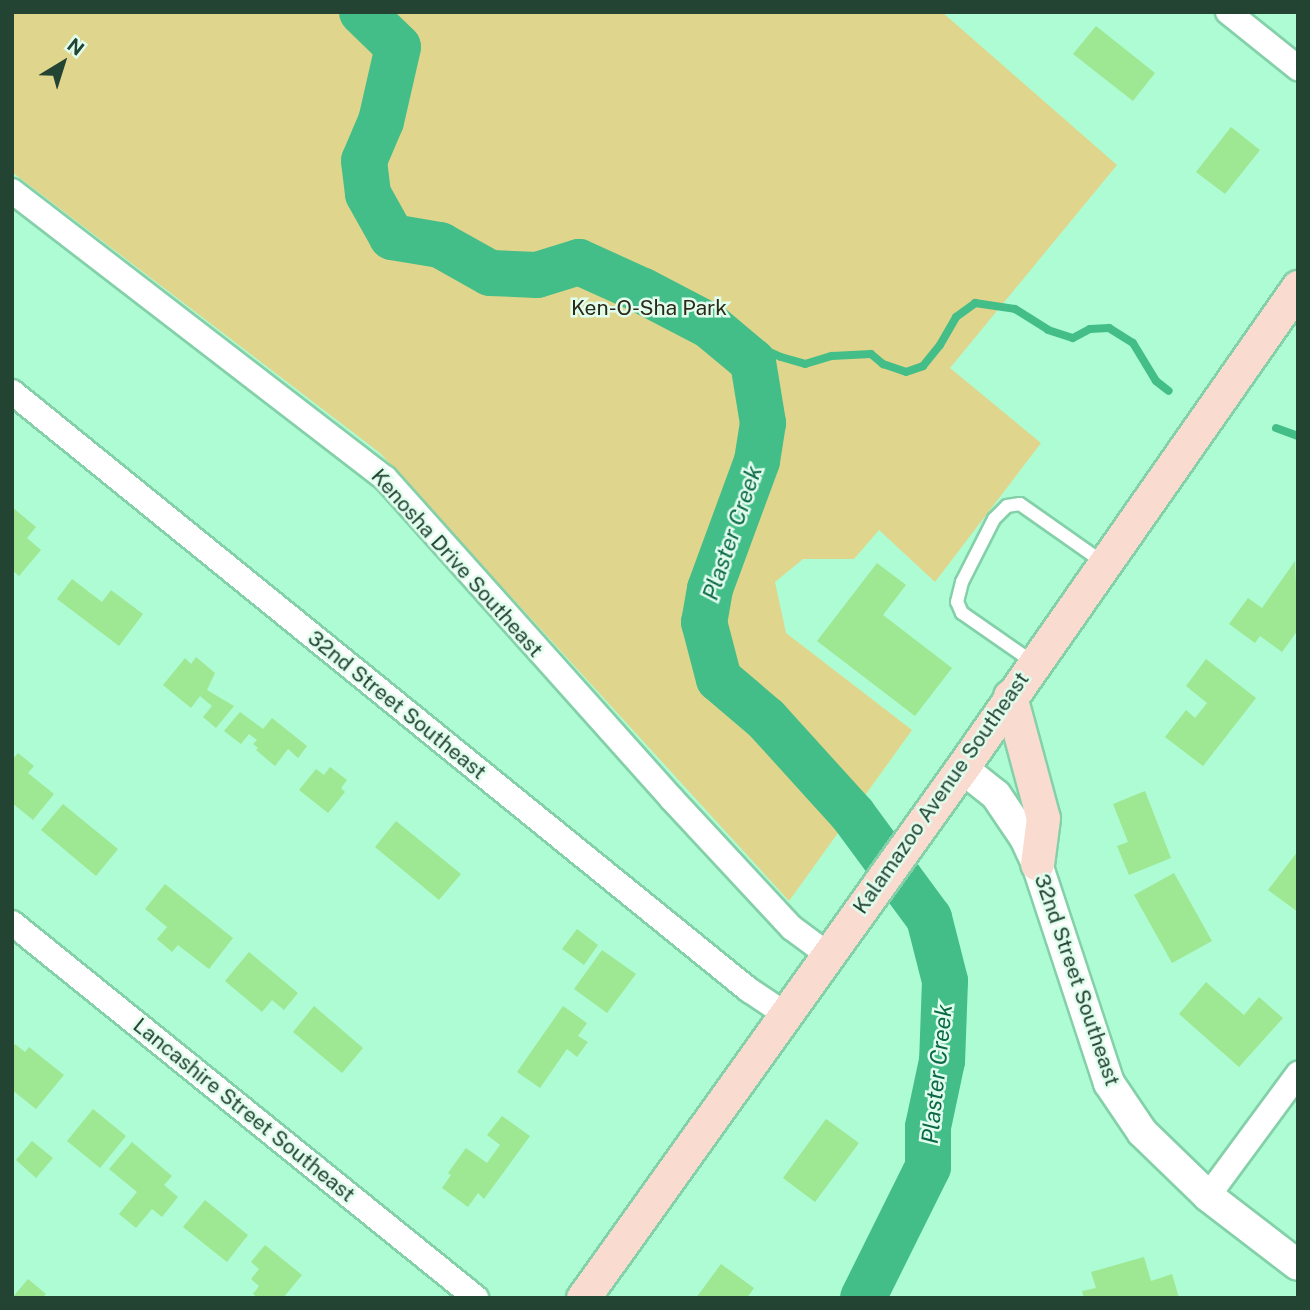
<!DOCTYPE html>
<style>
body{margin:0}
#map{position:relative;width:1310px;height:1310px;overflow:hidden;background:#aefcd3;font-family:"Public Sans",sans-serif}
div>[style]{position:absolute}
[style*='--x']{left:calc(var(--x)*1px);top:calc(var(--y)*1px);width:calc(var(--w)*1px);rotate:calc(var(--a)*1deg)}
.green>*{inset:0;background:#e0d58c}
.stream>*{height:8px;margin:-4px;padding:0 4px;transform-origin:4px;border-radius:4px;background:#43be88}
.river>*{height:46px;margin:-23px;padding:0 23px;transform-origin:23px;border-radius:23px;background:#43be88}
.building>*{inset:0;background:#9ee793}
.roads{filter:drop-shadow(2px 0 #84d0a9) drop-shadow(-2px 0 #84d0a9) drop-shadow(0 2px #84d0a9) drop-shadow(0 -2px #84d0a9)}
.service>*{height:12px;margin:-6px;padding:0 6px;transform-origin:6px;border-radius:6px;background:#fff}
.minor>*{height:24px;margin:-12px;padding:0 12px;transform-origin:12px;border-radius:12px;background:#fff}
.tertiary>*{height:30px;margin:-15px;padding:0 15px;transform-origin:15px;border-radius:15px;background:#fff}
.secondary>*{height:33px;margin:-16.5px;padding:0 16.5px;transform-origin:16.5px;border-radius:16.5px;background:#f9dbd0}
span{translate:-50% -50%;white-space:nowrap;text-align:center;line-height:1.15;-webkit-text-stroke:5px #e0fded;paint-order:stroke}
.park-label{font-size:21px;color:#2d2b17}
.street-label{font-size:21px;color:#234333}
.water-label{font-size:23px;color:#0a6846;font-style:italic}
.frame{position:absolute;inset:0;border:14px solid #234333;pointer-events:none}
.north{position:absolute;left:28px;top:28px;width:70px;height:70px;-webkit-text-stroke:5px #e0fded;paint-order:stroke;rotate:38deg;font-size:19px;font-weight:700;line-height:28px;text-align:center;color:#234333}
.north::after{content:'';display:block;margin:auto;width:24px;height:32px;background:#234333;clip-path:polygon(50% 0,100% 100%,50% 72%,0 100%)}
</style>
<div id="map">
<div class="green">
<div style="clip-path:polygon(12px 12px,942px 12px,1117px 165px,950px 368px,1041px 443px,935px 582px,879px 530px,854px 559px,803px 559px,775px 582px,786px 633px,912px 730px,789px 901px,380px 453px,12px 172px)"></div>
</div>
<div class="stream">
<div style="--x:710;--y:326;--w:77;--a:23.6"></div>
<div style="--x:781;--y:357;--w:25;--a:16"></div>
<div style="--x:805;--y:364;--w:28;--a:-17"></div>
<div style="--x:832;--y:356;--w:39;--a:-3"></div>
<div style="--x:871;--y:354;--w:16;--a:40"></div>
<div style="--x:883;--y:364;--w:24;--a:19"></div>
<div style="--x:906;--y:372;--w:18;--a:-19"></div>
<div style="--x:923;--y:366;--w:27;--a:-51"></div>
<div style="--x:940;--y:345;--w:32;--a:-60"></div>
<div style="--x:956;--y:317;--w:24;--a:-36"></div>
<div style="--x:975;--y:303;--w:40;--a:8.5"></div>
<div style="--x:1015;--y:309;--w:39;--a:32"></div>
<div style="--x:1048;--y:330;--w:26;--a:18"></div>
<div style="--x:1073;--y:338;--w:19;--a:-28"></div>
<div style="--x:1090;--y:329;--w:19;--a:-3"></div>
<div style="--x:1109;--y:328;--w:28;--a:32"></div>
<div style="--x:1133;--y:343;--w:44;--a:58.8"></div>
<div style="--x:1156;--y:381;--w:16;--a:38"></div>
<div style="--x:1276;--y:428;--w:23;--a:20"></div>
</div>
<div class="river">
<div style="--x:362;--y:12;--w:50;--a:44.2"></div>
<div style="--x:398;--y:47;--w:76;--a:102.9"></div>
<div style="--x:381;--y:121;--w:43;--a:113"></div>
<div style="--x:364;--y:161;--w:33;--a:83"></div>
<div style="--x:368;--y:194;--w:49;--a:60.8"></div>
<div style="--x:392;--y:237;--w:49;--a:9.5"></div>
<div style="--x:440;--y:245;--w:57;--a:29.2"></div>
<div style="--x:490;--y:273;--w:47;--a:2.4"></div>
<div style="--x:537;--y:275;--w:44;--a:-17.2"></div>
<div style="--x:579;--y:262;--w:70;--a:24.4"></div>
<div style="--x:643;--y:291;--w:76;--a:27.6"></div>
<div style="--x:710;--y:326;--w:56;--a:39.9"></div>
<div style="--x:753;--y:362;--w:62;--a:80.7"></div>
<div style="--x:763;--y:423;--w:38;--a:99"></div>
<div style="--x:757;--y:461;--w:136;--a:110.2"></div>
<div style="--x:710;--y:589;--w:34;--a:100"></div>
<div style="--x:704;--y:622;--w:59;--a:75.3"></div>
<div style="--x:719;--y:679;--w:62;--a:40.4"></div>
<div style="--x:766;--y:719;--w:130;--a:47.8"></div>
<div style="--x:853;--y:815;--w:128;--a:53.6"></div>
<div style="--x:929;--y:918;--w:65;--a:75.7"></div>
<div style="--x:945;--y:981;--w:80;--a:92.1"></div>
<div style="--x:942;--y:1061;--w:67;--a:102"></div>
<div style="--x:928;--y:1127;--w:40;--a:90"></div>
<div style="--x:928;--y:1167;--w:146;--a:116.4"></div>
</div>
<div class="building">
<div style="clip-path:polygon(1096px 26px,1155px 73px,1133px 101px,1073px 54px)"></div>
<div style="clip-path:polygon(1231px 127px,1260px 150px,1225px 194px,1196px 172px)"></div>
<div style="clip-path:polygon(12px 507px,36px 527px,27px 538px,41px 550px,19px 576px,12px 570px)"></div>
<div style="clip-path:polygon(1295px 561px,1298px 630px,1282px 652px,1260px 636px,1255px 643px,1229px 624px,1248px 598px,1262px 608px)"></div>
<div style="clip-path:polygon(877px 563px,906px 585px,883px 615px,952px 668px,915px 716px,817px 641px)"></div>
<div style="clip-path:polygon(72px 579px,102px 602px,111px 590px,143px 614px,119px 646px,57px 599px)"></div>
<div style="clip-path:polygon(196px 657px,215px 673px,207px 690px,234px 706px,216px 728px,203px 717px,212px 706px,200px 696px,191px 708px,163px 685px,185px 658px,191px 664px)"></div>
<div style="clip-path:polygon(1206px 659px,1256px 698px,1203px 766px,1165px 737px,1186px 710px,1195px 718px,1207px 703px,1186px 686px)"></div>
<div style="clip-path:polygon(240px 712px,263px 729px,272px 718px,307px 746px,298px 758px,288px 749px,275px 766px,256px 750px,258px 748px,253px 744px,257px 740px,249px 734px,241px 744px,224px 731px)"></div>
<div style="clip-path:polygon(18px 753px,34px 766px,28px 773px,54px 794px,33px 820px,12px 803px,12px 760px)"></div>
<div style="clip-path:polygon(330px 767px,347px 780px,341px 788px,345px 792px,328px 813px,299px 790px,316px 769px,324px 775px)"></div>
<div style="clip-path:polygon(1145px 791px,1171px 858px,1129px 875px,1117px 846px,1128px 842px,1113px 804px)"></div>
<div style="clip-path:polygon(63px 804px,118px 849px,96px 876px,41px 830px)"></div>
<div style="clip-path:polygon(396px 821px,461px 874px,439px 900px,375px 847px)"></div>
<div style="clip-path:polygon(1298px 851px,1298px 912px,1268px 890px)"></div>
<div style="clip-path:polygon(1174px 873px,1212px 941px,1172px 963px,1134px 895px)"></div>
<div style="clip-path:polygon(165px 884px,233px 938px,209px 969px,178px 945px,172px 952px,157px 939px,167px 927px,145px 909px)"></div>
<div style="clip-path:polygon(577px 929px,598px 945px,584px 965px,562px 949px)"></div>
<div style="clip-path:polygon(602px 950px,636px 974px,607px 1013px,574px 989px)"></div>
<div style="clip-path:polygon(249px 952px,298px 993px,284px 1010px,272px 1000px,262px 1012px,225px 981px)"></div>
<div style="clip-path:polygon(1206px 982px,1244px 1015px,1259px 997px,1283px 1018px,1239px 1067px,1179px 1014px)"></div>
<div style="clip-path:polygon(314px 1006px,363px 1048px,342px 1073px,293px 1032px)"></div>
<div style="clip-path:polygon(563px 1006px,587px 1023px,578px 1036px,588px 1042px,577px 1057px,567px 1049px,540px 1088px,517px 1072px)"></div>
<div style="clip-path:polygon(15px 1044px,25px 1052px,29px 1047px,64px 1075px,36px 1109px,12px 1090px,12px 1048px)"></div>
<div style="clip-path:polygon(93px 1109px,126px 1136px,100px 1168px,67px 1141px)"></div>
<div style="clip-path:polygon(502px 1116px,530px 1136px,484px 1199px,478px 1193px,468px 1207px,442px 1188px,451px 1175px,448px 1173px,466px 1148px,487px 1163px,500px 1145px,487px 1135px)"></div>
<div style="clip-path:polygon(826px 1119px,859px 1143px,815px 1202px,783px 1178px)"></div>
<div style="clip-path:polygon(32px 1141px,53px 1158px,36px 1178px,16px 1160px)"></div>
<div style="clip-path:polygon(132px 1142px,172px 1176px,164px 1185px,178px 1197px,162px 1217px,152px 1209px,136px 1228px,119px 1214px,137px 1192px,109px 1169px)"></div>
<div style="clip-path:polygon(205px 1200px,248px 1235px,227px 1262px,183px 1227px)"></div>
<div style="clip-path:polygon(265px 1245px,302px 1275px,283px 1298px,258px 1298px,253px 1294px,259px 1286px,251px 1279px,259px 1269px,251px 1262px)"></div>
<div style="clip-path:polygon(1144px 1257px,1151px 1281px,1172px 1274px,1179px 1298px,1084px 1298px,1082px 1291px,1096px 1288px,1091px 1272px)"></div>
<div style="clip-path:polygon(721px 1264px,754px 1288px,747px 1298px,696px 1298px)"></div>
<div style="clip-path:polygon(28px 1279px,46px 1294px,42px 1298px,12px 1298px)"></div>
</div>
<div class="roads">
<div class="service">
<div style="--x:1034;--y:663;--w:88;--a:-145.2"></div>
<div style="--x:962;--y:613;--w:12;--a:-114"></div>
<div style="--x:957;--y:602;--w:21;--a:-76"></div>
<div style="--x:962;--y:582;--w:71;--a:-63.1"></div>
<div style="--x:994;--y:519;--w:18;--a:-45"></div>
<div style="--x:1007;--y:506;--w:13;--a:-9"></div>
<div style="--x:1020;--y:504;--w:103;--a:35.1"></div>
</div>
<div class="minor">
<div style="--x:1228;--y:12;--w:90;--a:38.7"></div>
<div style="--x:12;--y:191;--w:471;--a:37.6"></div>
<div style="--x:385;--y:478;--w:429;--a:48.2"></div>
<div style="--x:671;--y:798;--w:178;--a:47.1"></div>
<div style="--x:792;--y:928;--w:44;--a:36.6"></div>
<div style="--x:12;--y:392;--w:949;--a:39.06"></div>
<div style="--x:749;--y:990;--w:43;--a:33.7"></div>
<div style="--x:12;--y:923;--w:597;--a:38.94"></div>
<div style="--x:1208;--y:1196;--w:152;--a:-53.6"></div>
</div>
<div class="tertiary">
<div style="--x:962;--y:768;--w:43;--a:38.5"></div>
<div style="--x:996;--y:795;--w:52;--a:56"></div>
<div style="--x:1025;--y:838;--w:29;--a:65"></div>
<div style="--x:1037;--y:864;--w:231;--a:71.8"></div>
<div style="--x:1109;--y:1083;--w:59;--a:56"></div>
<div style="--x:1142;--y:1132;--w:92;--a:44.1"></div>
<div style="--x:1208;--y:1196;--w:113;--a:37.5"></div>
</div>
<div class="secondary">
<div style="--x:1010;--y:696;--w:126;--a:74.9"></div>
<div style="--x:1043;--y:818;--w:46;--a:97.4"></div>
<div style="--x:583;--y:1298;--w:652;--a:-54.43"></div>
<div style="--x:962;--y:768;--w:587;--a:-55.06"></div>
</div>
</div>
<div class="park-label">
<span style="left:649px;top:308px">Ken-O-Sha Park</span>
</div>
<div class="street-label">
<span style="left:457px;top:563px;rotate:48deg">Kenosha Drive Southeast</span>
<span style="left:397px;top:705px;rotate:39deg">32nd Street Southeast</span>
<span style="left:941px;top:793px;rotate:-55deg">Kalamazoo Avenue Southeast</span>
<span style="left:1077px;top:980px;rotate:71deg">32nd Street Southeast</span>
<span style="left:244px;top:1110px;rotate:39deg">Lancashire Street Southeast</span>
</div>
<div class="water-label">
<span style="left:732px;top:533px;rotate:-71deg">Plaster Creek</span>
<span style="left:937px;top:1074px;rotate:-84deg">Plaster Creek</span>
</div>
<div class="frame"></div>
<div class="north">N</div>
</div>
